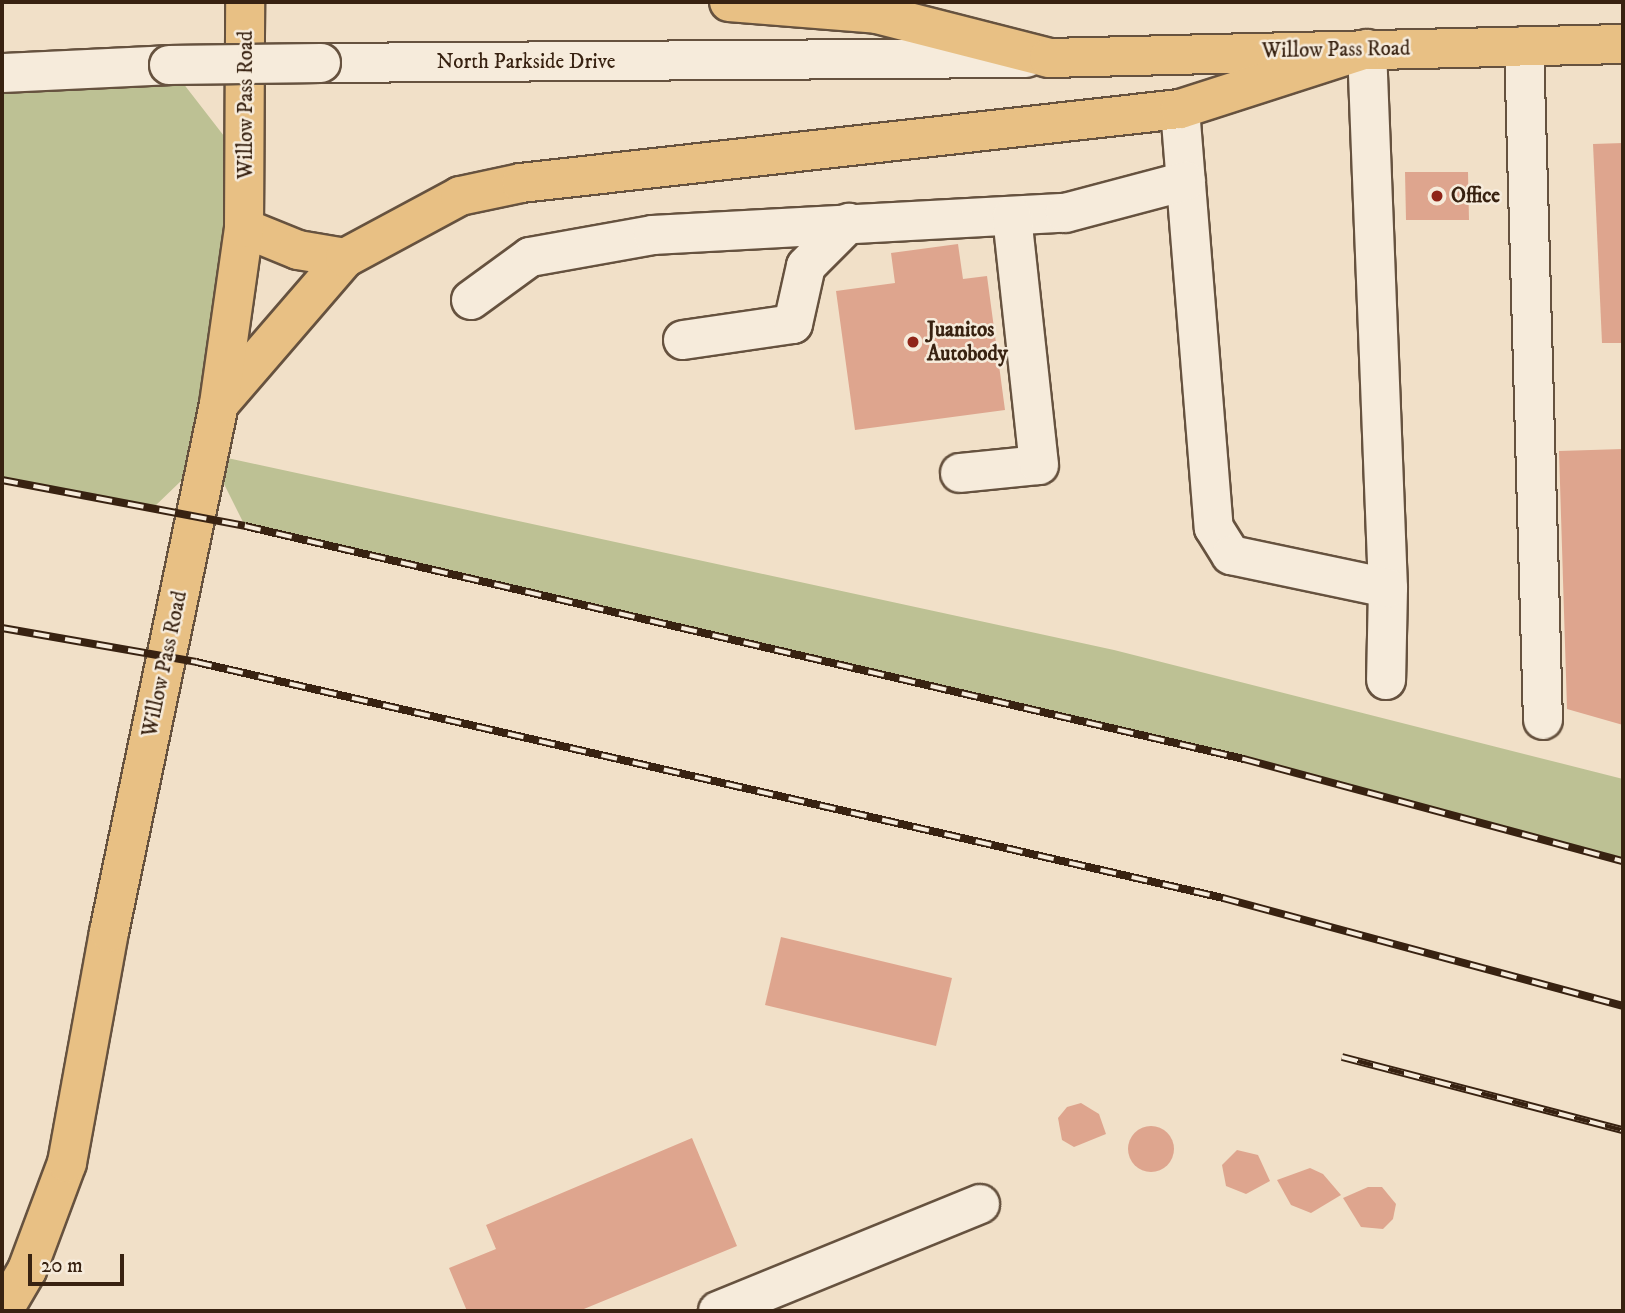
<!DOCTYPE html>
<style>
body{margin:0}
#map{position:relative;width:1625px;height:1313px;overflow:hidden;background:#f1e0c8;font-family:"IM FELL DW Pica",serif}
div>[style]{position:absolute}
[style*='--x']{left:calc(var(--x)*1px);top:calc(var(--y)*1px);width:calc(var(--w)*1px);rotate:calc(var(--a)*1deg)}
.green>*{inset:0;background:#bdc194}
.building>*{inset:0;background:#dea58e}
.round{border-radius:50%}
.roads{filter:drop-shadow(2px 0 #66523f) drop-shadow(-2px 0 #66523f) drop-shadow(0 2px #66523f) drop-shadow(0 -2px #66523f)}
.minor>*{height:38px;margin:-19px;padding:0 19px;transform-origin:19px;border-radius:19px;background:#f6ebdb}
.major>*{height:38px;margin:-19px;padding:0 19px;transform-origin:19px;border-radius:19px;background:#e8c084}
.rail>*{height:8px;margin-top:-4px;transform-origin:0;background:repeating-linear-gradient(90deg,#f6ebdb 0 16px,#382211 0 32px);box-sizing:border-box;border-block:2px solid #382211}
.bridges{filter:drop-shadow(2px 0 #66523f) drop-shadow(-2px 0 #66523f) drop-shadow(0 2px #66523f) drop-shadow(0 -2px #66523f)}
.minor-bridge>*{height:38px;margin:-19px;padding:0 19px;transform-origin:19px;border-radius:19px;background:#f6ebdb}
.dots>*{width:19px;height:19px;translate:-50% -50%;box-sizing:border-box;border:4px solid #f6ebdb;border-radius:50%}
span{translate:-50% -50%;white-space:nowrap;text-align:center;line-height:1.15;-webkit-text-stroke:5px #f6ebdb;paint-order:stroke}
.street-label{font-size:21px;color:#382211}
.poi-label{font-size:21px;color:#382211;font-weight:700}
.left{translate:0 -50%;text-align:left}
.frame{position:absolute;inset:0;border:4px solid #382211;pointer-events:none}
.scale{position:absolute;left:28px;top:1254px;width:96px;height:32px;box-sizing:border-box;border:4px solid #382211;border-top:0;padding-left:9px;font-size:21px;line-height:24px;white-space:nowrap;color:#382211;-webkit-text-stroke:5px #f6ebdb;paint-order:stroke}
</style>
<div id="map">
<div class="green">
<div style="clip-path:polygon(169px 65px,248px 167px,209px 454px,1114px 650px,1623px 779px,1623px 861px,1244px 759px,245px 526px,209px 454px,154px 507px,2px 480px,2px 73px)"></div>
</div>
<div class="building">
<div style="clip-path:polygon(1623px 143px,1623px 343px,1602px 343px,1593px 144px)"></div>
<div style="clip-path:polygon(1405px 172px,1468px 172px,1469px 220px,1406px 220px)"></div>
<div style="clip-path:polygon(958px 244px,963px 279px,987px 276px,1005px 410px,855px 430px,836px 291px,895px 283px,891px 253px)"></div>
<div style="clip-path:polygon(1623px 449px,1623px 725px,1567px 709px,1559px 451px)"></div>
<div style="clip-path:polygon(781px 937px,952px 978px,936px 1046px,765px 1005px)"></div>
<div style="clip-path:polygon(1081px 1103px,1099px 1114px,1106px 1134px,1074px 1147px,1062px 1140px,1058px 1118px,1067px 1107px)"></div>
<div class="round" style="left:1128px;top:1126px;width:46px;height:46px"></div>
<div style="clip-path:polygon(692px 1138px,737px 1246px,579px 1311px,467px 1311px,449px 1268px,496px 1249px,486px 1225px)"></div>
<div style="clip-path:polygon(1237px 1150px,1258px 1155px,1270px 1181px,1246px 1194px,1226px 1186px,1222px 1165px)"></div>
<div style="clip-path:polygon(1310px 1168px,1323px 1174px,1341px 1195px,1311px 1213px,1291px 1205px,1277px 1180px)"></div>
<div style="clip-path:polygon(1368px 1187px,1382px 1187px,1396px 1204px,1393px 1219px,1383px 1229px,1361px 1227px,1343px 1198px)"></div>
</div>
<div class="roads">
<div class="minor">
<div style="--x:1524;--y:46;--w:674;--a:88.39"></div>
<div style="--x:1367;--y:49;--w:539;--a:87.77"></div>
<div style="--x:1388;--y:588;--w:92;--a:91.2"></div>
<div style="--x:321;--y:63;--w:705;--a:-0.41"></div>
<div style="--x:2;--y:73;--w:167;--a:-2.7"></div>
<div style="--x:1180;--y:109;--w:420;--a:85.4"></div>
<div style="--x:1214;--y:528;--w:32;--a:58"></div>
<div style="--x:1231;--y:555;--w:160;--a:11.9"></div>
<div style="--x:471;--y:300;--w:73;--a:-36.1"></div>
<div style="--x:530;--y:257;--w:125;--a:-10.1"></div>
<div style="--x:653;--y:235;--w:413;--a:-3.1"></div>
<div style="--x:1065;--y:213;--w:125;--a:-14.8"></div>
<div style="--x:683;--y:340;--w:111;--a:-8.3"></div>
<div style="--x:793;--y:324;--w:59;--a:-77.4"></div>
<div style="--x:806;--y:266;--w:61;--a:-45"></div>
<div style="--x:960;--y:473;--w:79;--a:-5.8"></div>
<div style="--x:1039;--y:465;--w:250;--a:-96.2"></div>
<div style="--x:718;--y:1311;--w:283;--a:-22.2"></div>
</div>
<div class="major">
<div style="--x:729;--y:2;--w:148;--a:4.6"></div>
<div style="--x:877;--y:14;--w:178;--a:14.3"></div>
<div style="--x:1049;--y:58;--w:574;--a:-1.4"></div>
<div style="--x:244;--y:228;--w:58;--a:22.2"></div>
<div style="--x:298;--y:250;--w:48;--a:9.7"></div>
<div style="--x:219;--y:404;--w:193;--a:-49.2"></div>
<div style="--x:345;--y:258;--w:131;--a:-28.3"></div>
<div style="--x:460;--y:196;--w:62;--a:-12"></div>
<div style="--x:521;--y:183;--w:663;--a:-6.41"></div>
<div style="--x:1180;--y:109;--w:196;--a:-17.8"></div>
<div style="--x:3;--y:1311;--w:48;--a:-59.7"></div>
<div style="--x:27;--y:1270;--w:114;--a:-69.5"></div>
<div style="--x:67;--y:1163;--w:235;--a:-79.7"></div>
<div style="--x:109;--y:932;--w:539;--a:-78.23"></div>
<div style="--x:219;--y:404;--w:178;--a:-81.9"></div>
<div style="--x:244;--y:228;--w:226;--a:-89.7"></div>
</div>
</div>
<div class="rail">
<div style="--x:2;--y:480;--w:247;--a:10.7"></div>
<div style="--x:245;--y:526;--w:1026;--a:13.13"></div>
<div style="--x:1244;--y:759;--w:392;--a:15.1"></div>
<div style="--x:2;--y:628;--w:197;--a:9.9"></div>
<div style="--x:196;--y:662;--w:1054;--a:12.94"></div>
<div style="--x:1223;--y:898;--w:414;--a:15.1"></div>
<div style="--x:1342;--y:1057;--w:290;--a:14.6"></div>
</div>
<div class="bridges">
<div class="minor-bridge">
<div style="--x:169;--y:65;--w:152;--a:-0.8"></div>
</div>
</div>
<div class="dots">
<div style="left:1437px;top:196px;background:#8f2418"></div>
<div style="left:913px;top:342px;background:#8f2418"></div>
</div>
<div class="street-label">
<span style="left:1336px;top:50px;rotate:-1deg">Willow Pass Road</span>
<span style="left:526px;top:62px">North Parkside Drive</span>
<span style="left:246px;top:105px;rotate:-90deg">Willow Pass Road</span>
<span style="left:165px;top:664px;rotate:-78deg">Willow Pass Road</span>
</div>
<div class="poi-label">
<span class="left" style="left:1451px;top:196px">Office</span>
<span class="left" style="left:927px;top:342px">Juanitos<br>Autobody</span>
</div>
<div class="frame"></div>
<div class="scale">20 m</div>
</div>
